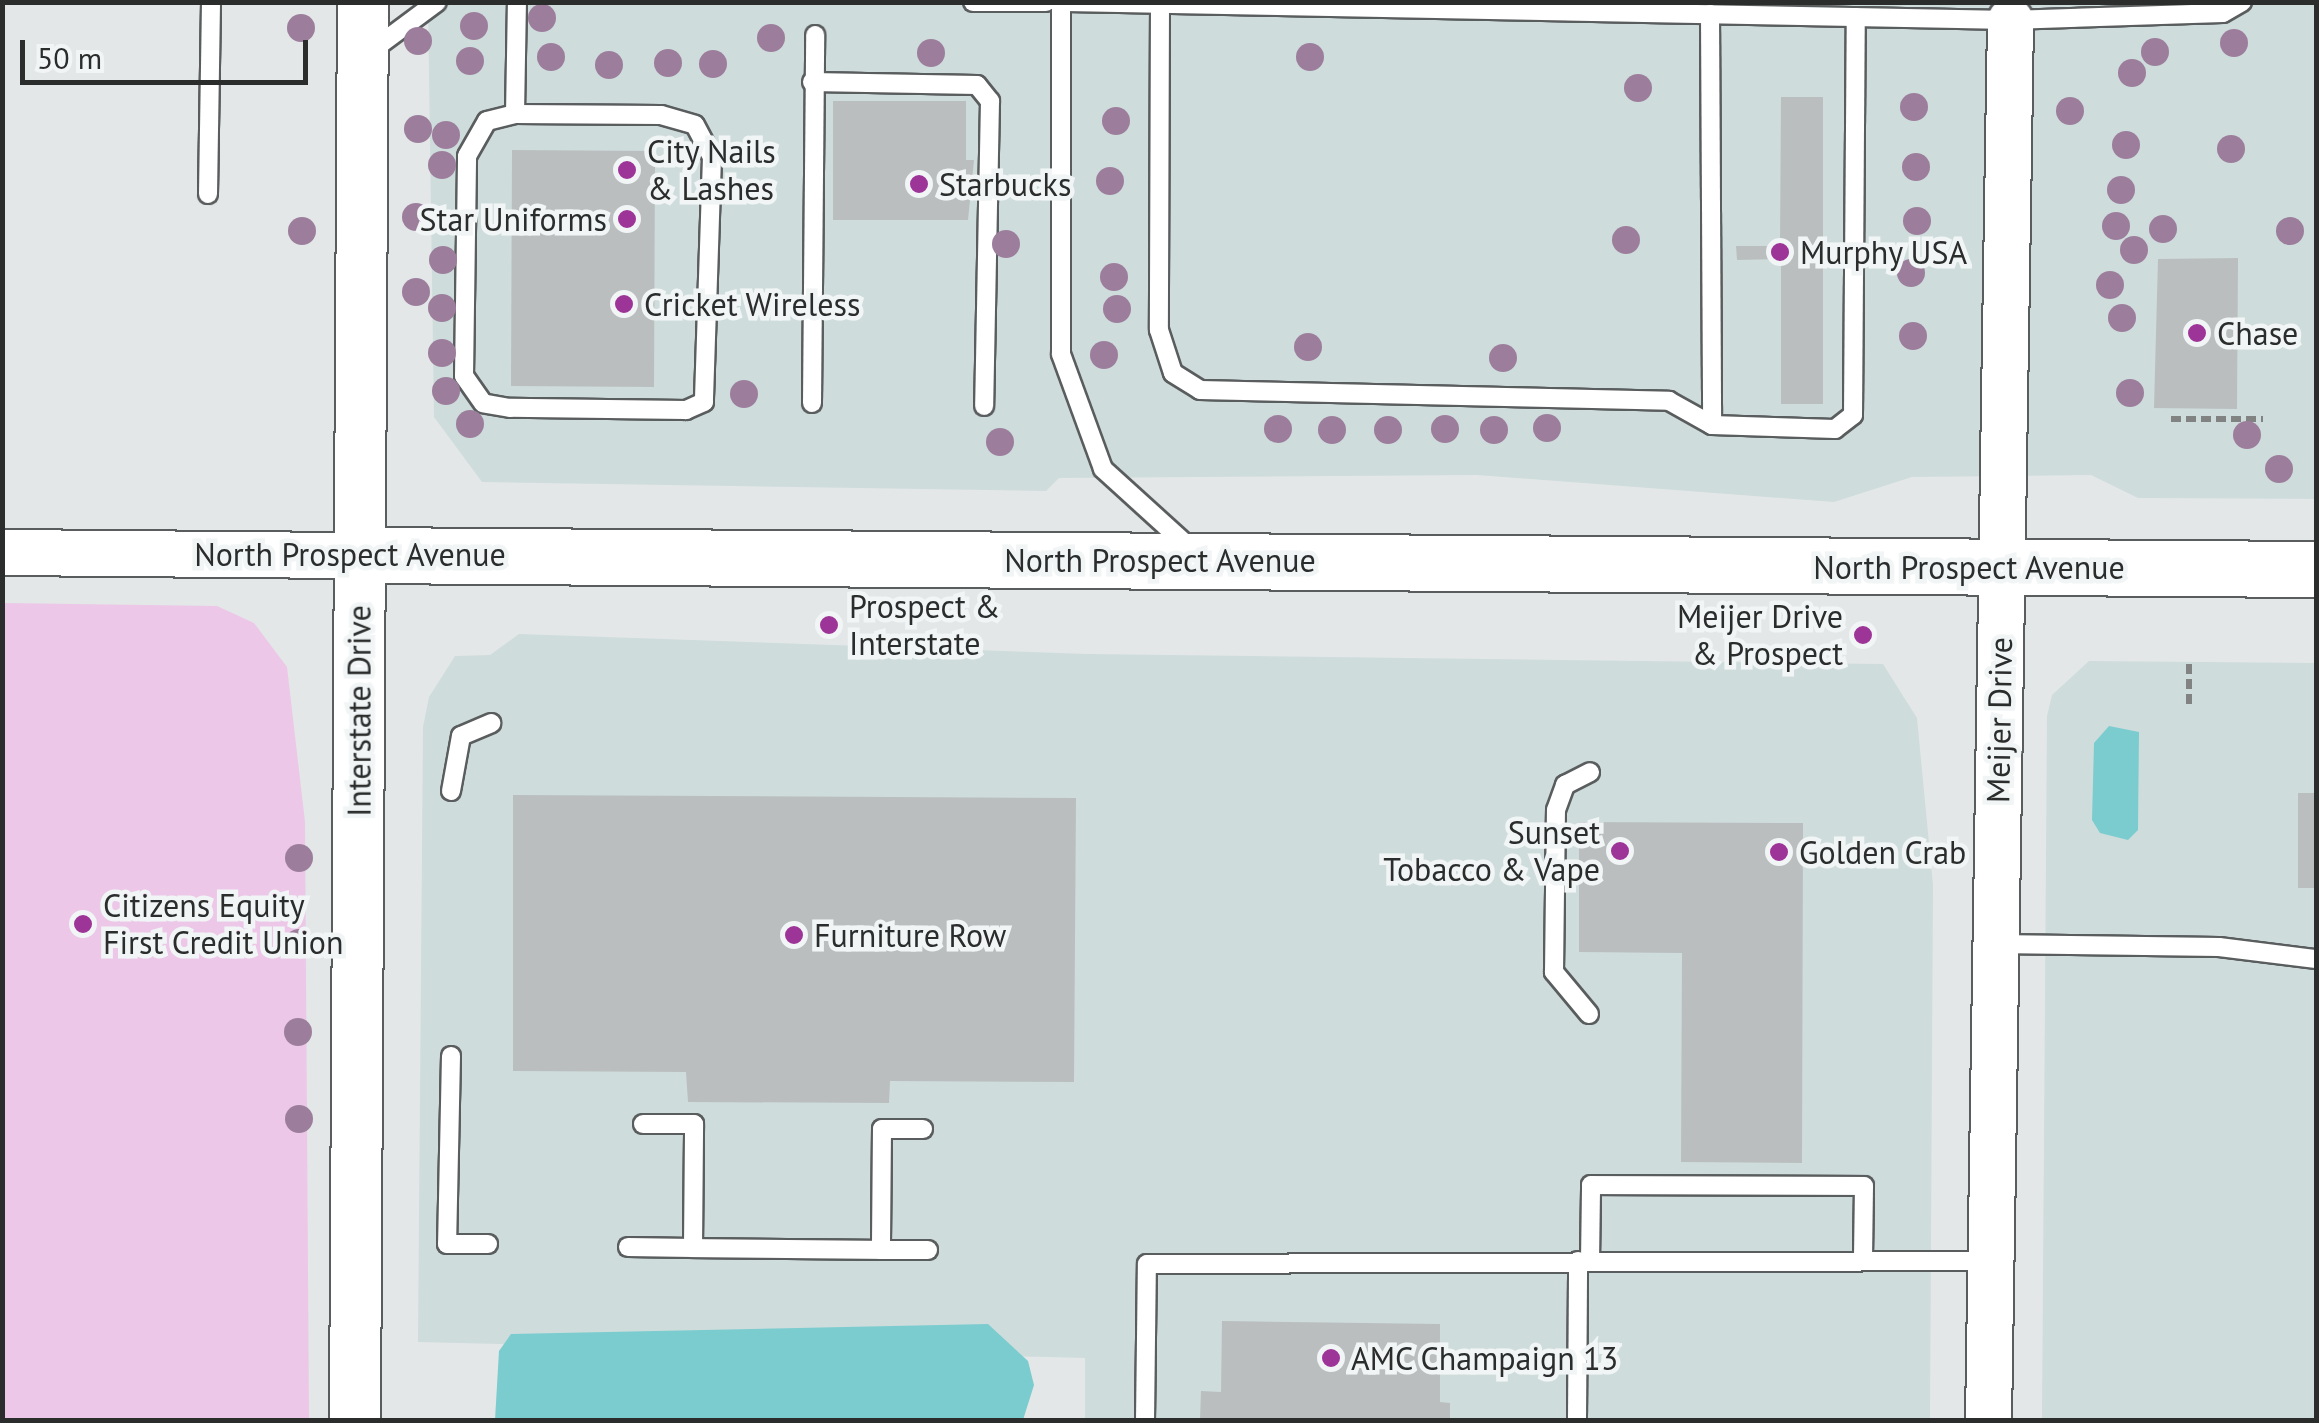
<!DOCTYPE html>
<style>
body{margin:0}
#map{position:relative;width:2319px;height:1423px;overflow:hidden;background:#e4e7e7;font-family:"PT Sans",sans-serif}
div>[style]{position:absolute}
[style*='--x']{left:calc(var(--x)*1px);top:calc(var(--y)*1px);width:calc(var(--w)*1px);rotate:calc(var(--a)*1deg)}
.built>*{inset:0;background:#cfdcdc}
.green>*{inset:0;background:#ecc7e8}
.water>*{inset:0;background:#7bcccf}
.building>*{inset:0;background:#babebe}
.path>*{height:6px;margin-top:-3px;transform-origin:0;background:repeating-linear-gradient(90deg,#818383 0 10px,transparent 0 15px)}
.roads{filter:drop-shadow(2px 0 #5a5d5e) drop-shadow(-2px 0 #5a5d5e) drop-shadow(0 2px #5a5d5e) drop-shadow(0 -2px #5a5d5e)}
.service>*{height:18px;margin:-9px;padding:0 9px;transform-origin:9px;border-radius:9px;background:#fff}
.tertiary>*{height:45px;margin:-22.5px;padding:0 22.5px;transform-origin:22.5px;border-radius:22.5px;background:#fff}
.secondary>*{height:50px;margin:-25px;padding:0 25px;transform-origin:25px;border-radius:25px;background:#fff}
.primary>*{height:55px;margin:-27.5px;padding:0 27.5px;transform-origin:27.5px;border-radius:27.5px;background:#fff}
.trees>*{width:28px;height:28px;margin:-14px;border-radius:50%;background:#9c7e9c}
.dots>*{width:28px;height:28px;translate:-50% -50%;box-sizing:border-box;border:5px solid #f1f5f5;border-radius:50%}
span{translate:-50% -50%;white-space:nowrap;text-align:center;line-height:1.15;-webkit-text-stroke:9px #f1f5f5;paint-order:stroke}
.poi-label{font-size:32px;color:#2b2d2d}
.left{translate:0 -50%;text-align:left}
.right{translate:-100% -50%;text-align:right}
.street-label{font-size:32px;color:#2b2d2d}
.frame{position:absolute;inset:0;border:5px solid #2b2d2d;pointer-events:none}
.scale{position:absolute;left:20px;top:40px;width:288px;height:45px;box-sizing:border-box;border:5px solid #2b2d2d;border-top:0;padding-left:12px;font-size:30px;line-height:35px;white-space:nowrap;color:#2b2d2d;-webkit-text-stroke:8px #f1f5f5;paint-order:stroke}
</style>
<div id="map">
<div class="built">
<div style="clip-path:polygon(428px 3px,2316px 3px,2316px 499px,2138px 498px,2091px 475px,1912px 477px,1834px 502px,1477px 475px,1059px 478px,1046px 491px,482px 482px,434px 417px)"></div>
<div style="clip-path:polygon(519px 634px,1088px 654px,1883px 664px,1917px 718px,1933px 885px,1930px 1420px,1085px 1420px,1085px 1358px,418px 1342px,423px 727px,429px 697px,455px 656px,490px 655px)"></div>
<div style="clip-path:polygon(2089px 661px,2316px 663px,2316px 1420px,2042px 1420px,2047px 716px,2052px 695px)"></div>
</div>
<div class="green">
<div style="clip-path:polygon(3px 603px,217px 606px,254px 623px,287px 667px,305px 822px,309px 1420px,3px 1420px)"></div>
</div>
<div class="water">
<div style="clip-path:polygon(2109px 726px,2139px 732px,2138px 830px,2128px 840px,2100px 833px,2092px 820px,2094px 743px)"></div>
<div style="clip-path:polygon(988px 1324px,1028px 1361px,1034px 1385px,1023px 1420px,495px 1420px,499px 1351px,511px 1334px)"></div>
</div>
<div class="building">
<div style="clip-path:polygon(1781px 97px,1823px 97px,1823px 404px,1781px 404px,1781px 259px,1737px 260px,1736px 246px,1780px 246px)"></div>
<div style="clip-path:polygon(833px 101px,966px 101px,966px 160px,974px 160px,968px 220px,833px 220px)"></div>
<div style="clip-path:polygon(512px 150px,655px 151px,654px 387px,511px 386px)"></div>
<div style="clip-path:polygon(2238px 258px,2237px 409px,2154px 408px,2158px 259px)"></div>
<div style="clip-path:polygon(2298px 793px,2316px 793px,2316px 888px,2298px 888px)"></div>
<div style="clip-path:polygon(513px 795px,1076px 798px,1074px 1082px,890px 1081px,889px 1103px,688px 1102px,686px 1072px,513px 1071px)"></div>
<div style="clip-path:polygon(1579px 822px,1803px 823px,1802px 1163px,1681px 1162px,1682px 953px,1579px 952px)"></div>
<div style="clip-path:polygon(1222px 1321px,1440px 1324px,1440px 1402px,1450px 1403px,1450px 1420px,1200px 1420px,1201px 1391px,1221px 1392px)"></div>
</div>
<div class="path">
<div style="--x:2171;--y:419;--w:92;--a:0"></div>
<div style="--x:2189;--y:704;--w:45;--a:-90"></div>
</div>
<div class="roads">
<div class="service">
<div style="--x:973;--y:2;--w:73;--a:0"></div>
<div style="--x:1061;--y:2;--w:352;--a:90"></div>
<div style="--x:1061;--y:354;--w:122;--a:69.9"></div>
<div style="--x:1103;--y:469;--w:116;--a:42.2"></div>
<div style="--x:1066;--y:2;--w:944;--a:1.09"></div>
<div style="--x:2010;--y:20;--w:213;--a:-1.9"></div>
<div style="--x:2223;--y:13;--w:22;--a:-30"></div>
<div style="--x:1160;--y:4;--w:326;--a:90.2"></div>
<div style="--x:1159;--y:330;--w:45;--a:72"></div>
<div style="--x:1173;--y:373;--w:32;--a:32"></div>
<div style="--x:1200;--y:390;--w:469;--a:1.3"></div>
<div style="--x:1669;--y:401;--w:49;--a:29.2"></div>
<div style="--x:1712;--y:425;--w:123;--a:1.9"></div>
<div style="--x:1835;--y:429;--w:23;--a:-38"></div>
<div style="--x:1853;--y:415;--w:398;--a:-89.6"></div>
<div style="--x:1710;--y:14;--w:411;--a:89.7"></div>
<div style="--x:371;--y:51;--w:82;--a:-36.6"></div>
<div style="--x:812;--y:82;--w:165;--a:1"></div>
<div style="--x:977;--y:85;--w:21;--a:51"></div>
<div style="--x:990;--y:101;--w:305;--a:91.1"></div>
<div style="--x:515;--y:114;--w:146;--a:0.4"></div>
<div style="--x:661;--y:115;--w:35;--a:16"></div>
<div style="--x:695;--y:125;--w:36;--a:62"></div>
<div style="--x:712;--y:157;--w:245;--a:91.9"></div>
<div style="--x:704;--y:402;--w:20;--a:156"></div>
<div style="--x:686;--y:410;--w:176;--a:-179.3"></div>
<div style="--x:510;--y:408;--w:27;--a:-170"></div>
<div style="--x:483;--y:403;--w:33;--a:-125"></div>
<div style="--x:464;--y:376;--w:220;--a:-89.2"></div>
<div style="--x:467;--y:156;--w:40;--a:-60.3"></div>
<div style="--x:487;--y:121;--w:29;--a:-14"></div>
<div style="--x:515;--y:114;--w:112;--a:-89"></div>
<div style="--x:208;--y:194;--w:192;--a:-89.1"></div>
<div style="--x:812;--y:403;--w:368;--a:-89.5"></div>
<div style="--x:451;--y:791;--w:56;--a:-79.7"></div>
<div style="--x:461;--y:736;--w:33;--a:-23"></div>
<div style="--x:1996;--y:944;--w:223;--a:0.8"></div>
<div style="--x:2219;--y:947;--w:98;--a:7.1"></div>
<div style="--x:1589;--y:1014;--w:55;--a:-129.8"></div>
<div style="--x:1554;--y:972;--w:162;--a:-89.3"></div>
<div style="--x:1556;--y:810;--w:27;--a:-70"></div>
<div style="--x:1565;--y:785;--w:28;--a:-27"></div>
<div style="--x:451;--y:1056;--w:188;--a:91.2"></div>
<div style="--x:447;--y:1244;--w:41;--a:0"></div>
<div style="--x:923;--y:1129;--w:41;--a:180"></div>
<div style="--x:882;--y:1129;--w:121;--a:90.5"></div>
<div style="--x:881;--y:1250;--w:47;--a:0"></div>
<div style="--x:628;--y:1247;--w:65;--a:0.9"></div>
<div style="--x:693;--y:1248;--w:124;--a:-89.5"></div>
<div style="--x:694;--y:1124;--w:51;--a:180"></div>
<div style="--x:693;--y:1248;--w:188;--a:0.6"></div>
<div style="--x:1590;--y:1261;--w:76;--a:-89.2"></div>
<div style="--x:1591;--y:1185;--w:273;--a:0.2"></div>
<div style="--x:1864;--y:1186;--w:75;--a:90.8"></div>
<div style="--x:1145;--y:1420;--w:156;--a:-89.3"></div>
<div style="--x:1147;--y:1264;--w:841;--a:-0.2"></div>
<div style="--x:1577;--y:1420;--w:159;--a:-89.6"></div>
</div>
<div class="tertiary">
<div style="--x:2;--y:552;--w:358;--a:0.5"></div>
<div style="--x:1988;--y:1420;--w:1400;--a:-89.1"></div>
</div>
<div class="secondary">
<div style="--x:355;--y:1420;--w:1418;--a:-89.68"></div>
</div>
<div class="primary">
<div style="--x:360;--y:555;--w:1956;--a:0.41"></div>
</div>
</div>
<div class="trees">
<div style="left:542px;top:18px"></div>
<div style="left:474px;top:26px"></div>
<div style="left:301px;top:28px"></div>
<div style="left:771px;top:38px"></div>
<div style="left:418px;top:41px"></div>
<div style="left:2234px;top:43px"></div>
<div style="left:2155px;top:52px"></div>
<div style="left:931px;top:53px"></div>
<div style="left:551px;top:57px"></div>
<div style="left:1310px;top:57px"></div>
<div style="left:470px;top:61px"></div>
<div style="left:668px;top:63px"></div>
<div style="left:713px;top:64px"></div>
<div style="left:609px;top:65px"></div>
<div style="left:2132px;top:73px"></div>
<div style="left:1638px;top:88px"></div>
<div style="left:1914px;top:107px"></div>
<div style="left:2070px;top:111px"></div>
<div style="left:1116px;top:121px"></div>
<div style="left:418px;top:129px"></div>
<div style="left:446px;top:135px"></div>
<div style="left:2126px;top:145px"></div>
<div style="left:2231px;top:149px"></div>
<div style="left:442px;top:165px"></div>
<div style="left:1916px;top:167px"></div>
<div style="left:1110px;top:181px"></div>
<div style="left:2121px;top:190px"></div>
<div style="left:416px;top:217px"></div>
<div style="left:1917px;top:221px"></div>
<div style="left:2116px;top:226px"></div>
<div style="left:2163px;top:229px"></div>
<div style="left:302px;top:231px"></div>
<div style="left:2290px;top:231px"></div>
<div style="left:1626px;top:240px"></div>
<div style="left:1006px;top:244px"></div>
<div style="left:2134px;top:250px"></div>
<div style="left:443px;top:260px"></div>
<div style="left:1911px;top:273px"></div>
<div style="left:1114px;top:277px"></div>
<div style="left:2110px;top:285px"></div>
<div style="left:416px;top:292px"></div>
<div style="left:442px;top:308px"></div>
<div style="left:1117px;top:309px"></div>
<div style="left:2122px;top:318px"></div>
<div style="left:1913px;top:336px"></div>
<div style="left:1308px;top:347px"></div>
<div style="left:442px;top:353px"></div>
<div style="left:1104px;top:355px"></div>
<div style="left:1503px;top:358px"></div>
<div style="left:446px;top:391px"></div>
<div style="left:2130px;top:393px"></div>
<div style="left:744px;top:394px"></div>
<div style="left:470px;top:424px"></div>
<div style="left:1547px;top:428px"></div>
<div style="left:1278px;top:429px"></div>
<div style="left:1445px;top:429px"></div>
<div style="left:1332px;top:430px"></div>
<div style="left:1388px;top:430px"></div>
<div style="left:1494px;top:430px"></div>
<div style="left:2247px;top:435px"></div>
<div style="left:1000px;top:442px"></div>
<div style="left:2279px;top:469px"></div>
<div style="left:299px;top:858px"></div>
<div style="left:299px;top:943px"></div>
<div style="left:298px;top:1032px"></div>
<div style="left:299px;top:1119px"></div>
</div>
<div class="dots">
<div style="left:627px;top:170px;background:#9d3497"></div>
<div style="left:919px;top:184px;background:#9d3497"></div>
<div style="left:627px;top:219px;background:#9d3497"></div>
<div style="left:1780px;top:252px;background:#9d3497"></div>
<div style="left:624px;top:304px;background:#9d3497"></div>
<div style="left:2197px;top:333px;background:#9d3497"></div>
<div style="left:829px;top:625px;background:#9d3497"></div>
<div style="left:1863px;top:635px;background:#9d3497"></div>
<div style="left:1620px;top:851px;background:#9d3497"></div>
<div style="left:1779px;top:852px;background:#9d3497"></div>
<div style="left:83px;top:924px;background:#9d3497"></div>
<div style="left:794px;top:935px;background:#9d3497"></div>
<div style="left:1331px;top:1358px;background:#9d3497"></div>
</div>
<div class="poi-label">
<span class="left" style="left:647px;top:170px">City Nails<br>&amp; Lashes</span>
<span class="left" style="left:939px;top:184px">Starbucks</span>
<span class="right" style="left:607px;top:219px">Star Uniforms</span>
<span class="left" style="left:1800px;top:252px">Murphy USA</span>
<span class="left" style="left:644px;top:304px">Cricket Wireless</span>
<span class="left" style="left:2217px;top:333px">Chase</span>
<span class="left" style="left:849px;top:625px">Prospect &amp;<br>Interstate</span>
<span class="right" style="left:1843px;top:635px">Meijer Drive<br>&amp; Prospect</span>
<span class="right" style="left:1600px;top:851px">Sunset<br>Tobacco &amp; Vape</span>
<span class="left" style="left:1799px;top:852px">Golden Crab</span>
<span class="left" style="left:103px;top:924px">Citizens Equity<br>First Credit Union</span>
<span class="left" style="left:814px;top:935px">Furniture Row</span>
<span class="left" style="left:1351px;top:1358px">AMC Champaign 13</span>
</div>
<div class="street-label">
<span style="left:350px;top:554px">North Prospect Avenue</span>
<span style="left:1160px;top:560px">North Prospect Avenue</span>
<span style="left:1969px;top:567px">North Prospect Avenue</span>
<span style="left:359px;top:711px;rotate:-90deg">Interstate Drive</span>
<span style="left:1999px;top:720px;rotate:-89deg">Meijer Drive</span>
</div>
<div class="frame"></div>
<div class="scale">50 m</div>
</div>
